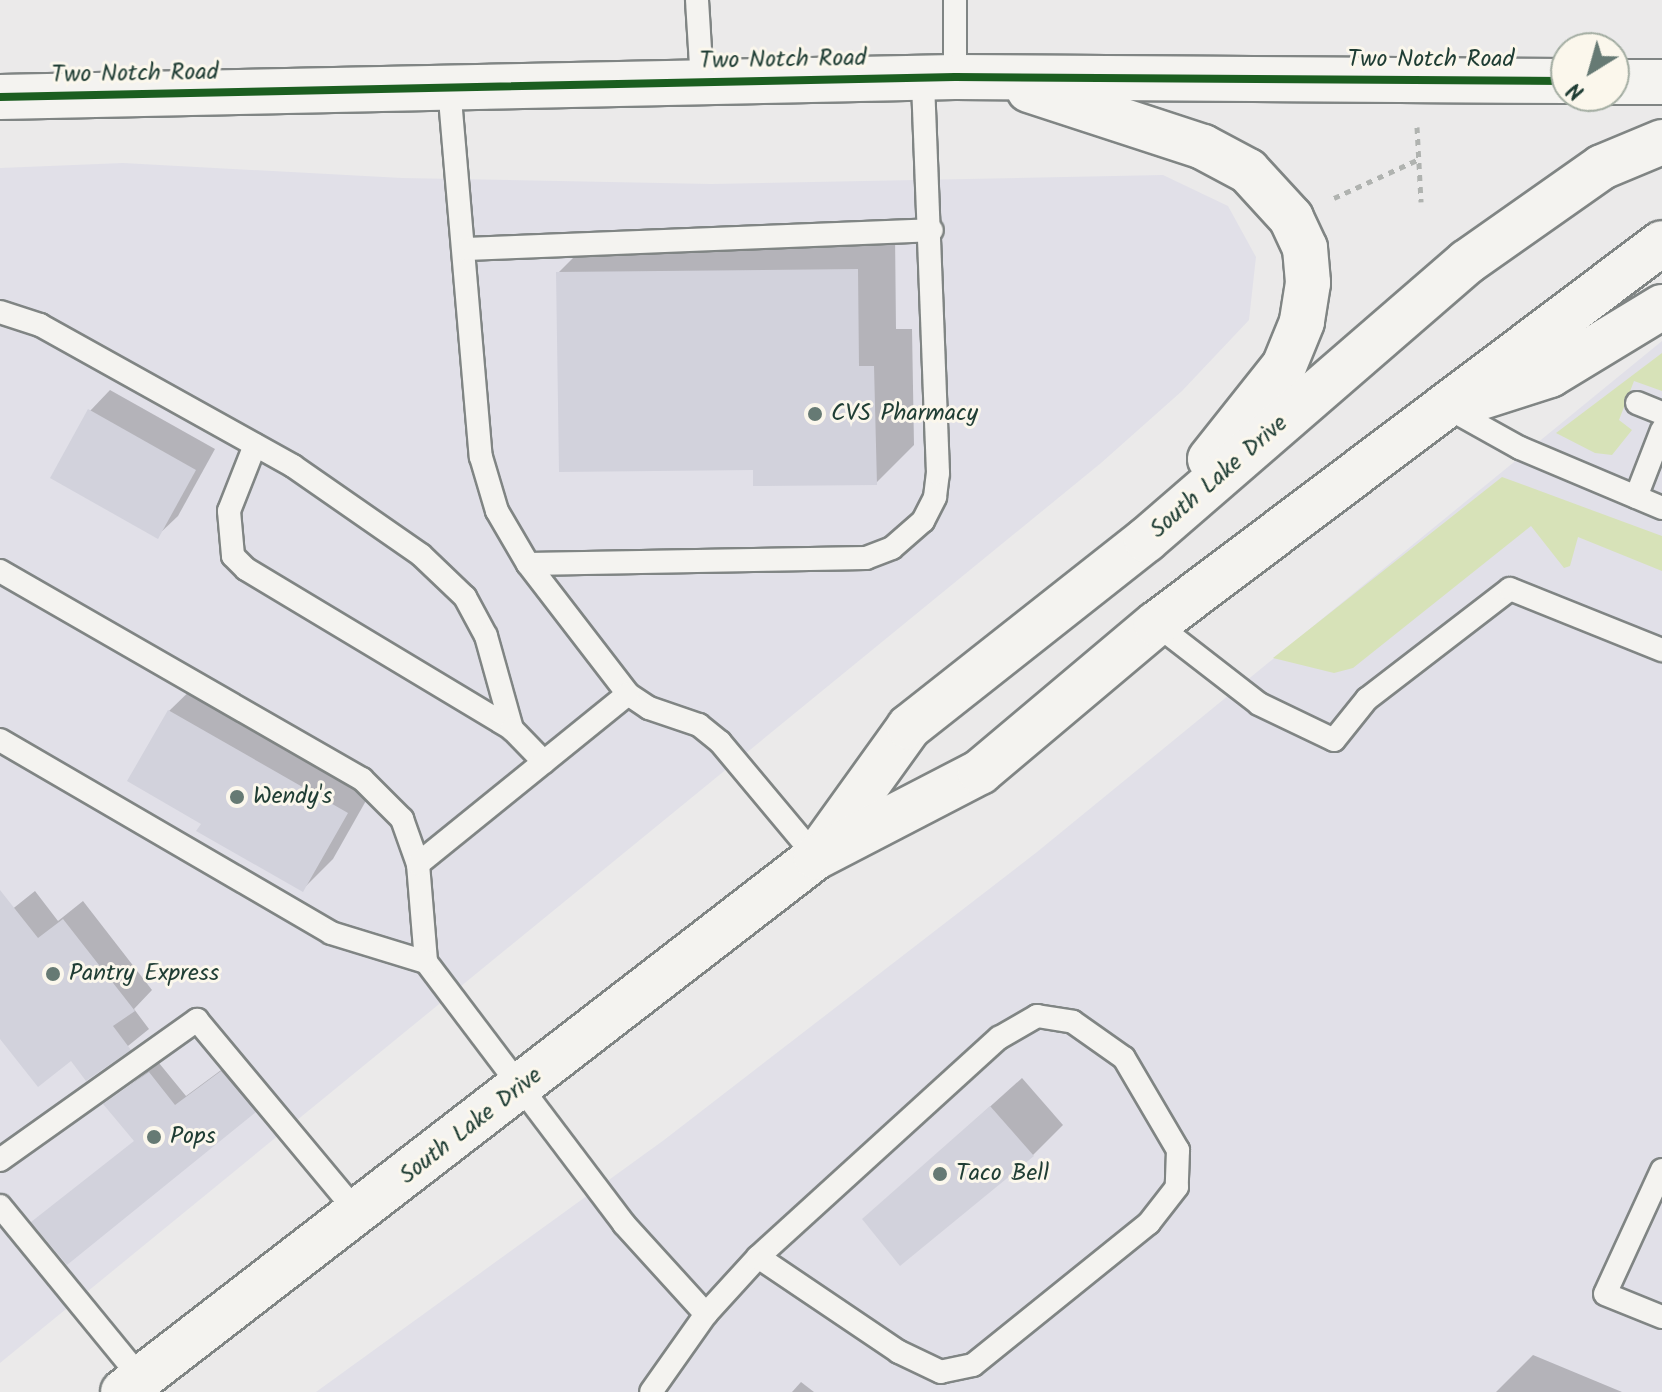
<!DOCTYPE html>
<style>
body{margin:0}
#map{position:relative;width:1662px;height:1392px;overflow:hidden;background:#ebeaea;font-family:Kalam,sans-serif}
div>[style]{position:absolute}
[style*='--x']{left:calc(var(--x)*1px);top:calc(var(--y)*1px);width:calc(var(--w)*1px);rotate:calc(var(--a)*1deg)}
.built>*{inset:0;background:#e1e0e8}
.green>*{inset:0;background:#d7e2b8}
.shadow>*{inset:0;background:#0003}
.building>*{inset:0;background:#d2d2dc}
.path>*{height:5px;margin-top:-2.5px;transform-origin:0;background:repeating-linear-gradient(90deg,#b0b3b0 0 6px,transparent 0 12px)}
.roads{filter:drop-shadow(2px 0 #808584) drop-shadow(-2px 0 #808584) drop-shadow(0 2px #808584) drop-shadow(0 -2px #808584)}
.lane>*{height:22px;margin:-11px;padding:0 11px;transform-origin:11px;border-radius:11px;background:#f4f3f0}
.secondary>*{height:44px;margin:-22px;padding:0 22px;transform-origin:22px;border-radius:22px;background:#f4f3f0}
.cycleway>*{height:8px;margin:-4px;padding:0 4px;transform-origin:4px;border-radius:4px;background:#1b5e20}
.dots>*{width:22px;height:22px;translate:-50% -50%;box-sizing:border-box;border:4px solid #fbf7ec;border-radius:50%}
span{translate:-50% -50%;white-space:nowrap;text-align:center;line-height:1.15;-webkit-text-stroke:6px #fbf7ec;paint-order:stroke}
.street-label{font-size:24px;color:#1f3d34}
.poi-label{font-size:24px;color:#1f3d34}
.left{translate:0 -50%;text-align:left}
.north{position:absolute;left:1550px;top:32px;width:80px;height:80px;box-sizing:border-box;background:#fbf7ec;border:2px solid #a3ada2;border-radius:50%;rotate:217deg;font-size:22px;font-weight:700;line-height:32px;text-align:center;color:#1f3d34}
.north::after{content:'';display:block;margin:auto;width:28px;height:36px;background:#667a74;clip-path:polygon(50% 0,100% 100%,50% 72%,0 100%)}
</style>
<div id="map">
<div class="built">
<div style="clip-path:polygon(123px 163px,402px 178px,711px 184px,1163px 175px,1228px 206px,1256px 257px,1249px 320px,1182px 391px,1101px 463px,0 1363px,0 168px)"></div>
<div style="clip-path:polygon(1662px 341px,1662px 1392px,316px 1392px,664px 1140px,1037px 852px)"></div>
</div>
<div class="green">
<div style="clip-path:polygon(1662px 353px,1662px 391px,1634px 381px,1619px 420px,1632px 430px,1612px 455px,1595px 453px,1556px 433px)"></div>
<div style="clip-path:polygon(1502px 477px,1662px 536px,1662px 571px,1578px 537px,1570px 566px,1564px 568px,1531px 526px,1353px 668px,1334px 673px,1273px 658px)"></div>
</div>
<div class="shadow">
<div style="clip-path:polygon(895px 232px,896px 329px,912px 329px,914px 445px,876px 483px,755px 468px,558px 273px,596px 235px)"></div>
<div style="clip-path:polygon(110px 390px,215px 449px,178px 516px,157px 536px,90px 411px)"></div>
<div style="clip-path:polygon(200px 681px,376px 783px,333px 859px,303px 889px,203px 823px,169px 711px)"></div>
<div style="clip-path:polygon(35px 891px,58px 921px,83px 901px,152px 990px,134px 1009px,149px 1029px,87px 1079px,72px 1058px,0 1036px,0 919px)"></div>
<div style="clip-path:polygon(232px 1062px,264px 1101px,255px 1111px,136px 1140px,106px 1104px,159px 1063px,186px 1096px)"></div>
<div style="clip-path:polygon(1022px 1078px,1063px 1125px,1033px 1155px,865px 1219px)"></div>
<div style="clip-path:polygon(1533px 1355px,1622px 1392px,1496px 1392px)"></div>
<div style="clip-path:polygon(801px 1382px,814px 1392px,792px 1392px)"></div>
</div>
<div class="building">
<div style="clip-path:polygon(858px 269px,859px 366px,874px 366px,877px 485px,753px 486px,753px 470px,559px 472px,556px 272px)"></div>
<div style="clip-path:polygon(88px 409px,196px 470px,158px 539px,50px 478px)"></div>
<div style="clip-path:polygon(168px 710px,348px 813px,303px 892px,196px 831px,201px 824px,127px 781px)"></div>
<div style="clip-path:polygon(0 890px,38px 938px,63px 919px,135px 1011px,113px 1026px,131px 1050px,86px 1081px,71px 1061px,38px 1087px,0 1039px)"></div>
<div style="clip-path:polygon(221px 1071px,256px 1112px,67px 1265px,31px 1222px,134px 1141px,103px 1104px,149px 1072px,175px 1105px)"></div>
<div style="clip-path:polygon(990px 1106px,1034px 1156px,900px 1266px,862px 1219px)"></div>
</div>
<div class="path">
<div style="--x:1417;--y:127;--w:75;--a:86.9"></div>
<div style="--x:1334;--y:198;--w:94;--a:-24.6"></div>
</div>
<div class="roads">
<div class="lane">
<div style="--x:697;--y:0;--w:81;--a:86.5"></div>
<div style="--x:955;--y:77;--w:77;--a:-90"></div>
<div style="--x:449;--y:87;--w:371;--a:85.1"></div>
<div style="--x:481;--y:457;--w:56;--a:73.5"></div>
<div style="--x:497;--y:511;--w:61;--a:59.7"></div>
<div style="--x:528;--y:564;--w:164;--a:52.4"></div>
<div style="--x:628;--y:694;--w:25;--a:34"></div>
<div style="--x:649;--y:708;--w:53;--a:18.8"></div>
<div style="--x:699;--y:725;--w:27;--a:39"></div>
<div style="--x:720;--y:742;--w:150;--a:50.1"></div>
<div style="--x:465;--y:249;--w:467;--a:-2.3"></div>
<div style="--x:0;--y:312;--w:42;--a:18"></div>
<div style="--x:40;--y:325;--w:290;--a:29.1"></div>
<div style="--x:293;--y:466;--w:156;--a:34.8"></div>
<div style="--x:421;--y:555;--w:61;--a:43.7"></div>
<div style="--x:465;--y:597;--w:44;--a:61.7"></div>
<div style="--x:486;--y:636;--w:97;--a:74.4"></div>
<div style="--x:1637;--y:403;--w:27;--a:22"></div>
<div style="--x:1448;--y:408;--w:82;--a:29.1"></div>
<div style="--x:1520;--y:448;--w:154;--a:22.9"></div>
<div style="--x:255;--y:445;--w:71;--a:111.5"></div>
<div style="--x:229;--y:511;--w:45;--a:84.9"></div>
<div style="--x:233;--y:556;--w:18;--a:45"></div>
<div style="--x:246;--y:569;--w:310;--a:31"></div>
<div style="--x:512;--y:729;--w:46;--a:45.9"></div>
<div style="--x:1636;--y:497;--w:72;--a:-68.8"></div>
<div style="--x:528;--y:564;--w:338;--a:-1"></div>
<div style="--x:866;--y:558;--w:28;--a:-21"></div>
<div style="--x:892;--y:548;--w:41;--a:-41.1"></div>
<div style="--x:923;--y:521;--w:27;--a:-63"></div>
<div style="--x:935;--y:497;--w:24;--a:-83"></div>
<div style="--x:938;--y:473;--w:396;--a:-92.2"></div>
<div style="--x:0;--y:571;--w:418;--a:29.9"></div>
<div style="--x:362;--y:779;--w:57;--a:45"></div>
<div style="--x:402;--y:819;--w:48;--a:70.4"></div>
<div style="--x:418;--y:864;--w:98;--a:85.3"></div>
<div style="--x:426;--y:962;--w:328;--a:52.9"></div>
<div style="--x:624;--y:1224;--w:122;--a:47.7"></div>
<div style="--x:706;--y:1314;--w:95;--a:125.2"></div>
<div style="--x:1156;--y:624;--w:130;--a:37.8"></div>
<div style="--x:1259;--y:704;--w:83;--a:25.6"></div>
<div style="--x:1334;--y:740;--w:53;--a:-51.2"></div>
<div style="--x:1367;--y:699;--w:180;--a:-37.6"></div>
<div style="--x:1510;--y:589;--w:164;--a:21.9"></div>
<div style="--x:0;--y:740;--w:383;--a:30.2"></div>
<div style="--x:331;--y:933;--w:99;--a:17"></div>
<div style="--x:418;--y:864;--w:270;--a:-39"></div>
<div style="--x:0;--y:1160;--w:242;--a:-35.4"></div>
<div style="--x:197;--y:1020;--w:251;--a:50.2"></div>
<div style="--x:1662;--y:1170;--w:136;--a:114.7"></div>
<div style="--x:1605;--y:1294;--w:61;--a:22"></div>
<div style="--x:0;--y:1206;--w:222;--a:50.7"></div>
<div style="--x:706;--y:1314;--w:77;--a:-47.6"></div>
<div style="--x:758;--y:1257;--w:326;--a:-42.3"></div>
<div style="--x:999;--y:1038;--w:44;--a:-30.1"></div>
<div style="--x:1037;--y:1016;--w:36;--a:9"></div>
<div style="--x:1073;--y:1022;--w:62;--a:35.2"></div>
<div style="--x:1124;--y:1058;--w:107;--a:59.6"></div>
<div style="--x:1178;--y:1150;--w:37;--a:92"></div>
<div style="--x:1177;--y:1187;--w:46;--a:127.9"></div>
<div style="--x:1149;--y:1223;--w:226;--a:141.1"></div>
<div style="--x:973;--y:1365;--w:33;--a:168"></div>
<div style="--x:941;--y:1372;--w:47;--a:-154.5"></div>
<div style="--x:899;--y:1352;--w:170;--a:-146"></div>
</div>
<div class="secondary">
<div style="--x:1614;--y:82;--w:48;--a:0"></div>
<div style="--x:1029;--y:90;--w:183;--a:18.1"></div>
<div style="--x:1203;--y:147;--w:51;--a:28.1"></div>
<div style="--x:1248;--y:171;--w:64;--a:47.5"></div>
<div style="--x:1291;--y:218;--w:33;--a:65"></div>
<div style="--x:1305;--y:248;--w:35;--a:85"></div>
<div style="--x:1308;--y:283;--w:39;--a:99"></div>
<div style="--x:1302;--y:322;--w:48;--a:112.2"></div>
<div style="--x:1284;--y:366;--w:119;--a:128.5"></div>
<div style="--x:0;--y:97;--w:955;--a:-1.2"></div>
<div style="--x:955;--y:77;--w:611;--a:0.38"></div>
<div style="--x:1472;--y:400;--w:82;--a:-17.8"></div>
<div style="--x:1550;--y:375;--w:131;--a:-31.3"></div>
<div style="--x:820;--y:851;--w:153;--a:-54.3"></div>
<div style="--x:909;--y:727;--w:302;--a:-38.3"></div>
<div style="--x:1146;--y:540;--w:425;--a:-40.9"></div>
<div style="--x:1467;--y:262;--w:165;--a:-35.1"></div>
<div style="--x:1602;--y:167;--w:65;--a:-22.6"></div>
<div style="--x:123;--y:1392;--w:875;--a:-37.67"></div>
<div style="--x:816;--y:857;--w:185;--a:-27.4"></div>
<div style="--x:980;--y:772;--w:230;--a:-40.1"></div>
<div style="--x:1156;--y:624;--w:633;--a:-36.98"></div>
</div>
</div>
<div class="cycleway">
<div style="--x:0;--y:97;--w:955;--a:-1.2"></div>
<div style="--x:955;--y:77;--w:611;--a:0.38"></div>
</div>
<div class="dots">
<div style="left:815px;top:414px;background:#667a74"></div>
<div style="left:237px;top:797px;background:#667a74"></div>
<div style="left:53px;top:974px;background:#667a74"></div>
<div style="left:154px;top:1137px;background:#667a74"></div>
<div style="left:940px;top:1174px;background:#667a74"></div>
</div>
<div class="street-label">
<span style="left:783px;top:60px;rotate:-1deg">Two Notch Road</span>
<span style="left:1431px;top:60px">Two Notch Road</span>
<span style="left:135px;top:74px;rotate:-1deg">Two Notch Road</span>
<span style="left:1219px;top:477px;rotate:-41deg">South Lake Drive</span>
<span style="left:471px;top:1126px;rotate:-38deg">South Lake Drive</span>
</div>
<div class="poi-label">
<span class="left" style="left:831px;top:414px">CVS Pharmacy</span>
<span class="left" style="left:253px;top:797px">Wendy's</span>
<span class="left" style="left:69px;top:974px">Pantry Express</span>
<span class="left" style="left:170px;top:1137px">Pops</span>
<span class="left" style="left:956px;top:1174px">Taco Bell</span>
</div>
<div class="north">N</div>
</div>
